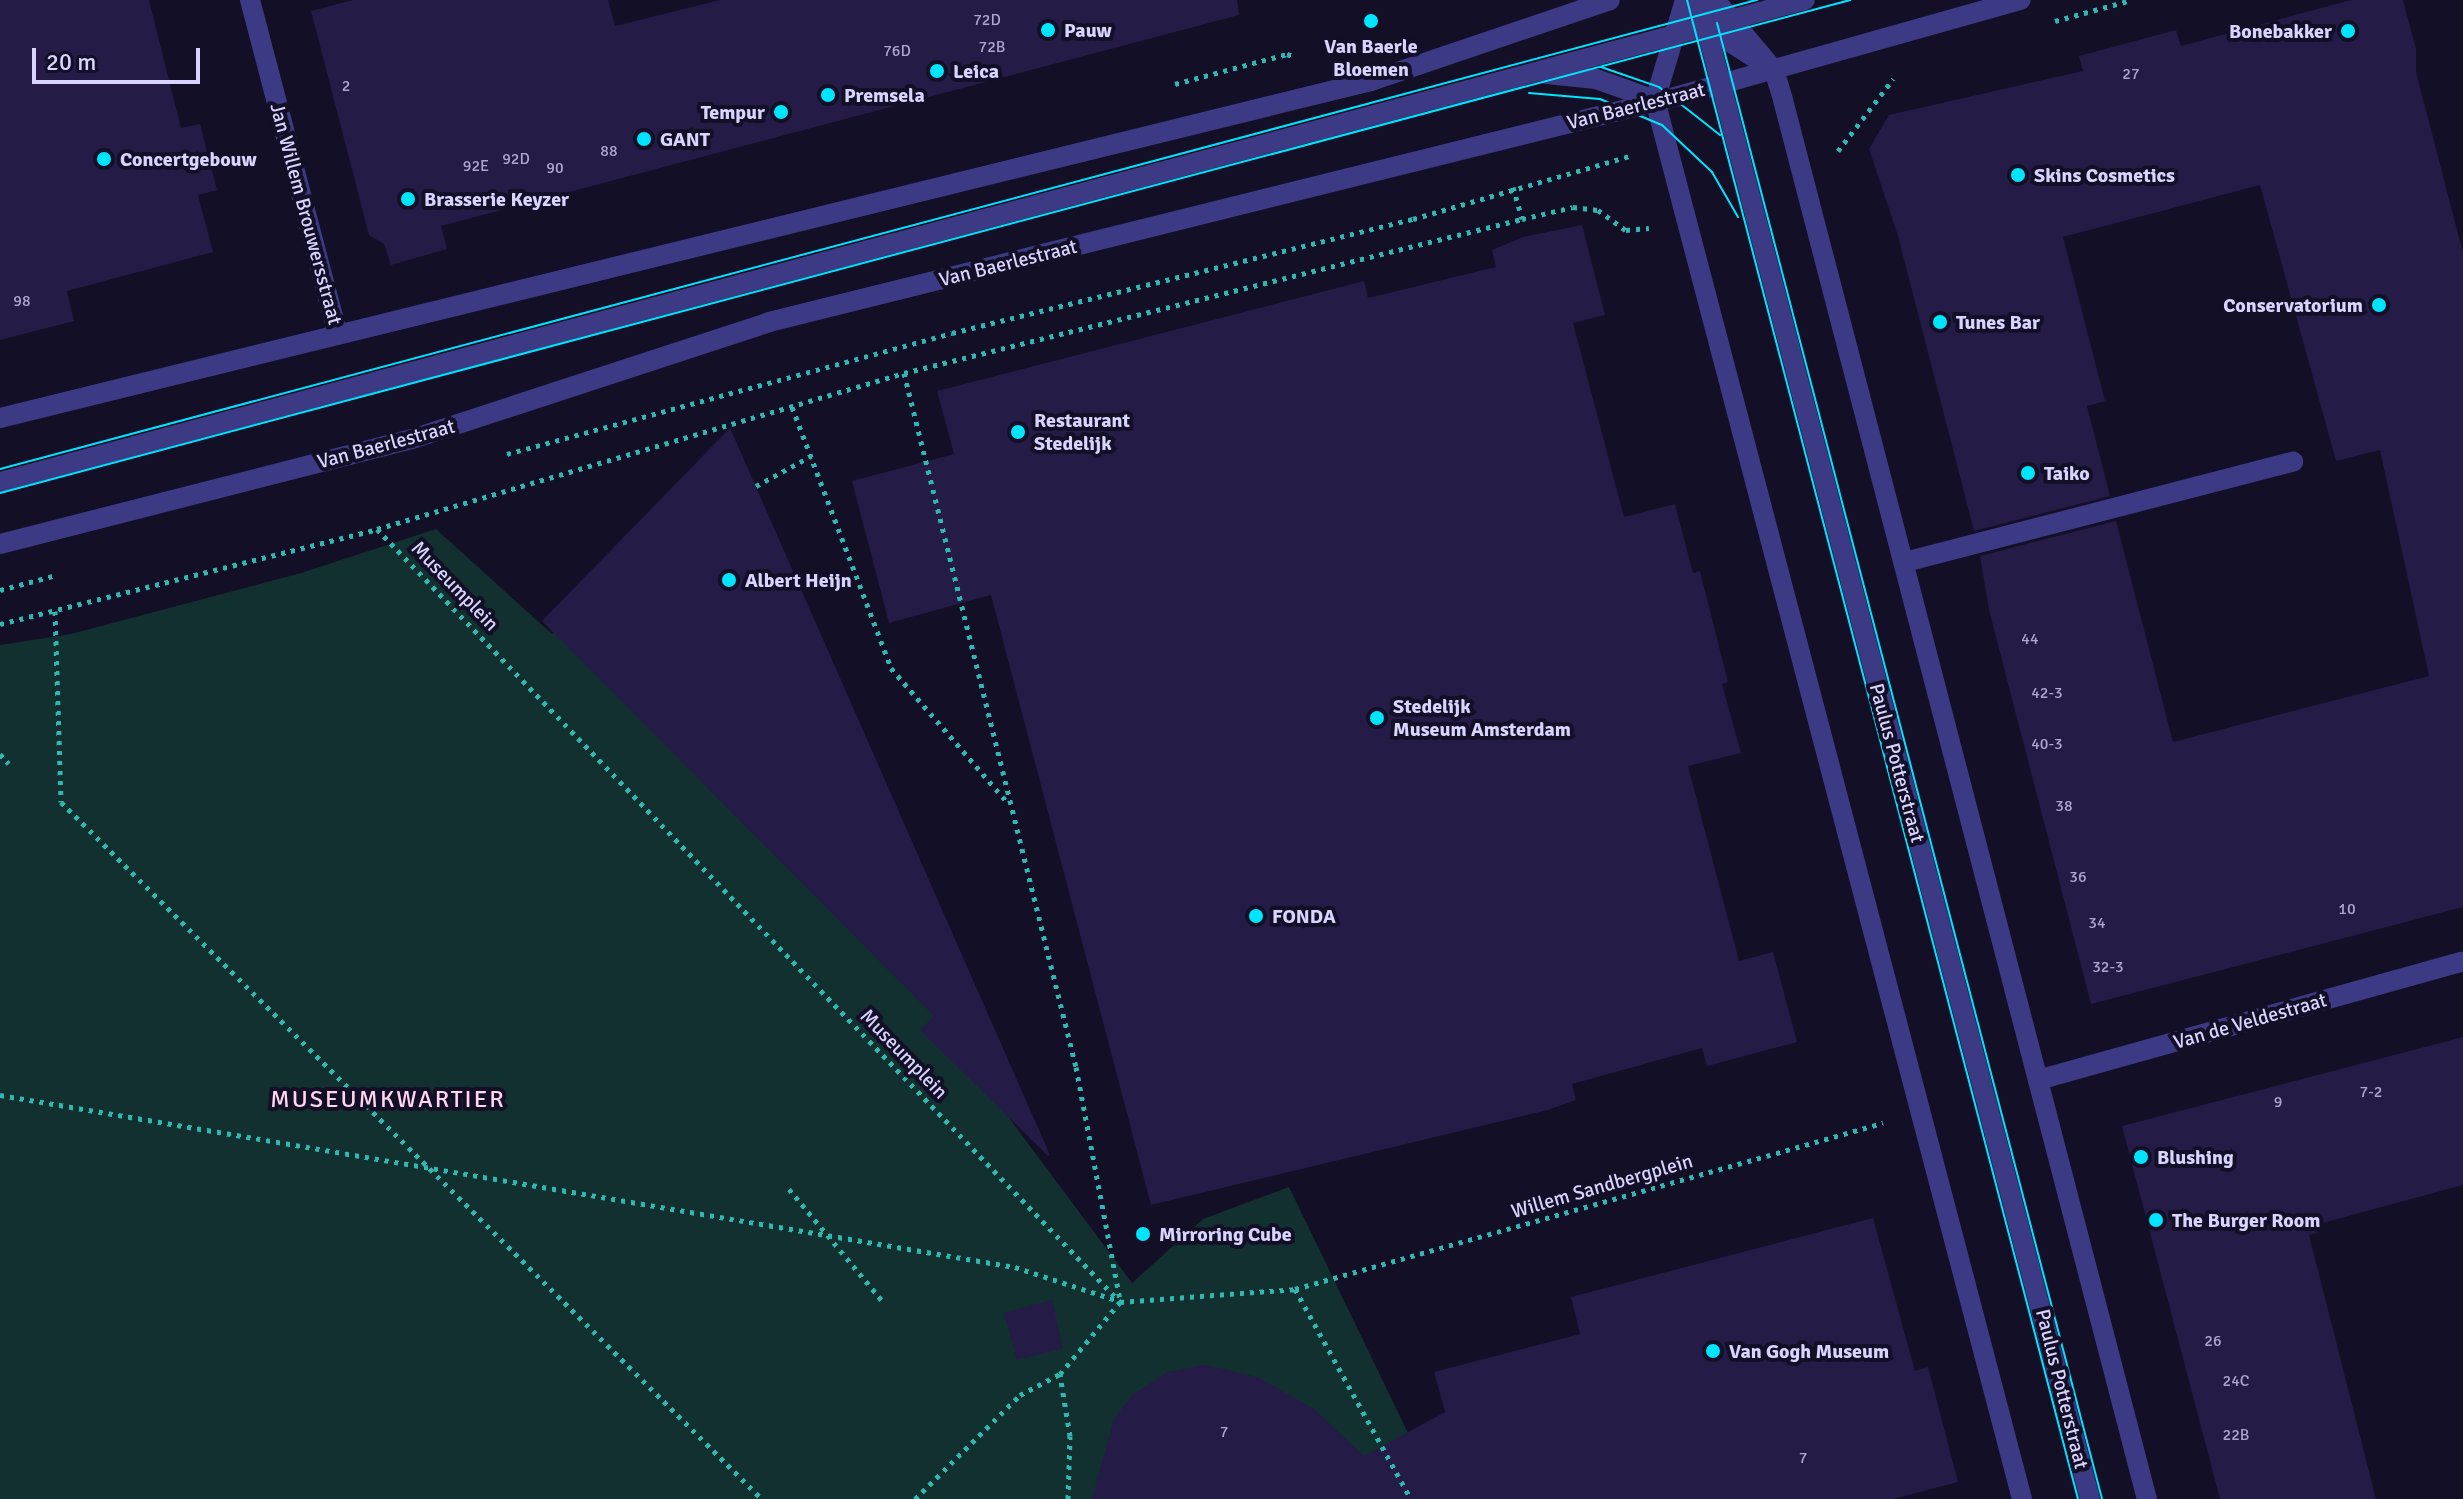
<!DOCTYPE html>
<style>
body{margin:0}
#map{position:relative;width:2463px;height:1499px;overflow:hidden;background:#130f26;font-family:Signika,sans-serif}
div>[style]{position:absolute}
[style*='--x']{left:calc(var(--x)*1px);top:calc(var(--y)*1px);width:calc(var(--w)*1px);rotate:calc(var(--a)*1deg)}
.green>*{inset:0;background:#12302f}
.building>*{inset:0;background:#241b47}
.path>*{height:5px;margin-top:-2.5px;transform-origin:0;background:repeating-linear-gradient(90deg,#2fb8b0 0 4px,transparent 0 10px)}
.minor>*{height:20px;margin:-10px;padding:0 10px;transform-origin:10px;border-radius:10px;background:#3d3a85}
.tram>*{height:2px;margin:-1px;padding:0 1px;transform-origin:1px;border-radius:1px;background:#00e5ff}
.dots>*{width:22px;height:22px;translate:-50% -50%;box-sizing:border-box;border:4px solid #130f26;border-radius:50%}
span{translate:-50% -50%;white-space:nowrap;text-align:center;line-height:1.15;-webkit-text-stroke:8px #130f26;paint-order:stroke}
.number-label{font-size:16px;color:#aca6d1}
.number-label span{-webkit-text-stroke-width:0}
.poi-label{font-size:20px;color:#d9d4ff;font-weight:700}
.left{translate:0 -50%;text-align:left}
.right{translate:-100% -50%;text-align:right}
.street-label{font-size:20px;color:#d9d4ff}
.quarter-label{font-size:24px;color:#ffd6f0;letter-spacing:2px}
.scale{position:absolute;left:32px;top:48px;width:168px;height:36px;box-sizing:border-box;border:4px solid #d9d4ff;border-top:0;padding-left:10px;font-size:24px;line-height:28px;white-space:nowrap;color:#d9d4ff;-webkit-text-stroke:6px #130f26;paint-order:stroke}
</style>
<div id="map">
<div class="green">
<div style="clip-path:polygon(727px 449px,937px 1021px,1132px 1283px,1203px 1219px,1289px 1187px,1440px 1499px,0 1499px,0 645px,71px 634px,301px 573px,436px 529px,552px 634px)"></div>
</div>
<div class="building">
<div style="clip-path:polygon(0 0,149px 0,181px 128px,200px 124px,217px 190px,198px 195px,213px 252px,67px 291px,74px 321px,0 340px)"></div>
<div style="clip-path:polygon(353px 0,608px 0,615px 26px,720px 0,1237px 0,1239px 15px,441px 226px,447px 249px,391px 265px,384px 244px,369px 235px,311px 11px)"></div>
<div style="clip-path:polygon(2351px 0,2403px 0,2416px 49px,2416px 72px,2463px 253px,2463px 907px,2091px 1004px,1989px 610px,1980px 556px,2116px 521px,2173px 742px,2429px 676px,2380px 450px,2336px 461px,2260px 185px,2063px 237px,2105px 401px,2087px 406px,2110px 496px,1974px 531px,1898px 236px,1869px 149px,1889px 115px,2083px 71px,2079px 56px,2176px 30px,2181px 46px)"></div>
<div style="clip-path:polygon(1582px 225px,1605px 315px,1573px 323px,1624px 517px,1675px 504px,1693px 573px,1700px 571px,1728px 682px,1722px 684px,1741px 753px,1688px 766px,1739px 961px,1773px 952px,1797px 1042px,1707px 1066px,1702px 1048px,1572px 1084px,1576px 1100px,1548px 1110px,1151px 1205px,991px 595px,889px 623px,852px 481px,954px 454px,937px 391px,1364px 281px,1368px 298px,1496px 267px,1492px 250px,1523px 237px)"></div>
<div style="clip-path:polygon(730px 428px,1050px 1155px,1048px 1156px,920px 1030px,934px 1016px,542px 621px)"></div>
<div style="clip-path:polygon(2463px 1037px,2463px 1185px,2315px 1225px,2317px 1233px,2309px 1235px,2376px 1499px,2220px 1499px,2122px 1126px)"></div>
<div style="clip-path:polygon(1873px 1218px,1915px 1371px,1928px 1367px,1958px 1482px,1893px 1499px,1092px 1499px,1114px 1419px,1132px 1395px,1168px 1372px,1205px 1365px,1257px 1377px,1314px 1409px,1364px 1456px,1445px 1412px,1434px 1372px,1580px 1334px,1571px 1297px)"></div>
<div style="clip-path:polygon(1052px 1300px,1063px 1348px,1017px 1360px,1004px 1313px)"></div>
</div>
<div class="path">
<div style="--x:2055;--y:21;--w:79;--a:-15.4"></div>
<div style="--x:1175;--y:84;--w:116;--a:-15"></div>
<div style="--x:1287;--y:54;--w:9;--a:18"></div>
<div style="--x:1838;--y:151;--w:91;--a:-52.6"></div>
<div style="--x:1513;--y:187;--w:33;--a:74"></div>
<div style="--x:904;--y:373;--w:715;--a:76.08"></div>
<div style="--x:1076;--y:1067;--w:236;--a:79.3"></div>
<div style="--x:792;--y:407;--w:279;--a:69.2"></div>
<div style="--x:891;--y:668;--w:180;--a:49.1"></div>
<div style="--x:507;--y:454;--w:461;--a:-15.2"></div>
<div style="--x:952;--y:333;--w:475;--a:-13.9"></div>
<div style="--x:1413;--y:219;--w:226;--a:-16.2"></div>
<div style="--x:756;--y:486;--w:63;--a:-28.6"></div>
<div style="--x:377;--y:529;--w:1072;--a:46.13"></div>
<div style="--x:1120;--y:1302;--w:175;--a:-4.2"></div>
<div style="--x:1295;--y:1289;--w:240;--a:61.1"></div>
<div style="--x:0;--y:590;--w:55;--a:-14.8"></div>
<div style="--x:55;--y:611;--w:191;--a:88.2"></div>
<div style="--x:61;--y:802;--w:989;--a:44.84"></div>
<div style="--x:0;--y:624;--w:389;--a:-14.1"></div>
<div style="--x:377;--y:529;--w:550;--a:-16.49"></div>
<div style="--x:904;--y:373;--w:637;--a:-13.99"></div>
<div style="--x:1522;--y:219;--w:52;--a:-13.2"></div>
<div style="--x:1573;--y:207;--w:25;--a:7"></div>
<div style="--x:1598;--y:210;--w:34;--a:36"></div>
<div style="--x:1626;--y:230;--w:23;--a:-5"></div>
<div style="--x:0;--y:754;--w:13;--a:48"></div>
<div style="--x:0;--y:1095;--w:1029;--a:9.62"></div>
<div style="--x:1015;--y:1267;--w:109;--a:18.1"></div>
<div style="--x:789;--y:1189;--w:148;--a:50.2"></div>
<div style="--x:1295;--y:1289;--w:611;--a:-15.77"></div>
<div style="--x:915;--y:1499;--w:148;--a:-44.7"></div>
<div style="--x:1020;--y:1395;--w:45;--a:-27.7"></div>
<div style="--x:1068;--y:1499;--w:63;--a:-88.2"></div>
<div style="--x:1070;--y:1436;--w:63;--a:-99.2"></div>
<div style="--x:1060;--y:1374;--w:94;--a:-50.2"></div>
</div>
<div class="minor">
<div style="--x:250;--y:0;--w:346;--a:75.3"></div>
<div style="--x:1699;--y:0;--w:1549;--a:75.38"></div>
<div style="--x:1715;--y:0;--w:92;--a:49.9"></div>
<div style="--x:1774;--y:70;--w:31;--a:73"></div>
<div style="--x:1783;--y:100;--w:1446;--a:75.42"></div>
<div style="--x:1705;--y:26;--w:57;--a:32.9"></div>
<div style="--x:1547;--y:74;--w:49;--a:5.8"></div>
<div style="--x:1596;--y:79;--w:63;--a:19.6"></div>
<div style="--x:1655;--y:100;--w:1446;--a:75.3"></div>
<div style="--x:1655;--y:100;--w:104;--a:-73.3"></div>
<div style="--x:0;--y:418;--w:1412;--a:-13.81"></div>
<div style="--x:1371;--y:81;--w:252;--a:-18.7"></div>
<div style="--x:0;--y:482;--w:1868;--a:-14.95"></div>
<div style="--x:0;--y:544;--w:425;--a:-14.3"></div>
<div style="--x:412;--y:439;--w:376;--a:-18.1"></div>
<div style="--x:769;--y:322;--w:934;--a:-13.95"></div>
<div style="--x:1675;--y:97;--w:359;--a:-15.7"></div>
<div style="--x:1905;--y:562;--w:401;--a:-14.5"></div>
<div style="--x:2038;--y:1080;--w:441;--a:-15.6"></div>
</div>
<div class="tram">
<div style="--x:1687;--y:0;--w:1549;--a:75.38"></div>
<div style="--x:1717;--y:23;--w:1525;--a:75.38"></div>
<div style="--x:1601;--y:67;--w:61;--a:19"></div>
<div style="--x:1659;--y:87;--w:78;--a:38.2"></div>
<div style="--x:1529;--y:93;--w:71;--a:4.8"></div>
<div style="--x:1600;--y:99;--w:67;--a:22.8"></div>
<div style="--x:1662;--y:125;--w:69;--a:43.2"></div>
<div style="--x:1712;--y:172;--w:52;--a:60"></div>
<div style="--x:0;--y:469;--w:1819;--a:-14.95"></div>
<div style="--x:0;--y:493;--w:1915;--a:-14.92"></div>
</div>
<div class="dots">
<div style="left:1371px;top:21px;background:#00e5ff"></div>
<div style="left:1048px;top:30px;background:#00e5ff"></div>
<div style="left:2348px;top:31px;background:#00e5ff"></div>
<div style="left:937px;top:71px;background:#00e5ff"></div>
<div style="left:828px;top:95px;background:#00e5ff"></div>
<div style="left:781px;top:112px;background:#00e5ff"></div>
<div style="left:644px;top:139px;background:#00e5ff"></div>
<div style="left:104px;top:159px;background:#00e5ff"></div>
<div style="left:2018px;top:175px;background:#00e5ff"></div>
<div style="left:408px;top:199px;background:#00e5ff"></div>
<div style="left:2379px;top:305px;background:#00e5ff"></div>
<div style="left:1940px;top:322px;background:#00e5ff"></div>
<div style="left:1018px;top:432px;background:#00e5ff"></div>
<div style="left:2028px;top:473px;background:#00e5ff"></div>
<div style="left:729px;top:580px;background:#00e5ff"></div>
<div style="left:1377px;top:718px;background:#00e5ff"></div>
<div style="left:1256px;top:916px;background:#00e5ff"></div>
<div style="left:2141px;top:1157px;background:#00e5ff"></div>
<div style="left:2156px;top:1220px;background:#00e5ff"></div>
<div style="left:1143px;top:1234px;background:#00e5ff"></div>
<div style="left:1713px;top:1351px;background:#00e5ff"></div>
</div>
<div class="number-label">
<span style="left:987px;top:20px">72D</span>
<span style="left:992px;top:47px">72B</span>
<span style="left:897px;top:51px">76D</span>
<span style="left:2131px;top:74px">27</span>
<span style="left:346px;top:86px">2</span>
<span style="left:609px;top:151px">88</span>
<span style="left:516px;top:159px">92D</span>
<span style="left:476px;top:166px">92E</span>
<span style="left:555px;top:168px">90</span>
<span style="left:22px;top:301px">98</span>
<span style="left:2030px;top:639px">44</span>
<span style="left:2047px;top:693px">42-3</span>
<span style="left:2047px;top:744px">40-3</span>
<span style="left:2064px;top:806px">38</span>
<span style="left:2078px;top:877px">36</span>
<span style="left:2347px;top:909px">10</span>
<span style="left:2097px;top:923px">34</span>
<span style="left:2108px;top:967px">32-3</span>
<span style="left:2371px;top:1092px">7-2</span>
<span style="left:2278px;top:1102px">9</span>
<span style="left:2213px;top:1341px">26</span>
<span style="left:2236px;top:1381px">24C</span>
<span style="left:1224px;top:1432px">7</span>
<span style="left:2236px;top:1435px">22B</span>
<span style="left:1803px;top:1458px">7</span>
</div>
<div class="poi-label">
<span class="left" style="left:1064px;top:30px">Pauw</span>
<span class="right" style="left:2332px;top:31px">Bonebakker</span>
<span style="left:1371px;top:58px">Van Baerle<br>Bloemen</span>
<span class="left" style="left:953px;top:71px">Leica</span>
<span class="left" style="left:844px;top:95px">Premsela</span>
<span class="right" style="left:765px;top:112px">Tempur</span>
<span class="left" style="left:660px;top:139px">GANT</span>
<span class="left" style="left:120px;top:159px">Concertgebouw</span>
<span class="left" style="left:2034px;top:175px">Skins Cosmetics</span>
<span class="left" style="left:424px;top:199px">Brasserie Keyzer</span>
<span class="right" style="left:2363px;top:305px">Conservatorium</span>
<span class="left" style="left:1956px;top:322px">Tunes Bar</span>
<span class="left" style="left:1034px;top:432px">Restaurant<br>Stedelijk</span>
<span class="left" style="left:2044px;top:473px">Taiko</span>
<span class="left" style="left:745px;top:580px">Albert Heijn</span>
<span class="left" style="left:1393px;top:718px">Stedelijk<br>Museum Amsterdam</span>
<span class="left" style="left:1272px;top:916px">FONDA</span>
<span class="left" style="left:2157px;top:1157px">Blushing</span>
<span class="left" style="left:2172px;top:1220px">The Burger Room</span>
<span class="left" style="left:1159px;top:1234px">Mirroring Cube</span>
<span class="left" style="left:1729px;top:1351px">Van Gogh Museum</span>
</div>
<div class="street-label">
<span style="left:1636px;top:106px;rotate:-14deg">Van Baerlestraat</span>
<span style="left:306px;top:214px;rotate:75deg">Jan Willem Brouwersstraat</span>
<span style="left:1008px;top:263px;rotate:-14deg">Van Baerlestraat</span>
<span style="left:386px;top:444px;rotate:-15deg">Van Baerlestraat</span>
<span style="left:455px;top:586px;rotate:46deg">Museumplein</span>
<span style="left:1897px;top:763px;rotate:75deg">Paulus Potterstraat</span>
<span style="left:2250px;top:1021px;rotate:-16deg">Van de Veldestraat</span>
<span style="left:904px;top:1054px;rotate:46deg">Museumplein</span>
<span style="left:1602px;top:1186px;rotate:-16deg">Willem Sandbergplein</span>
<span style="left:2062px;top:1389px;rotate:76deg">Paulus Potterstraat</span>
</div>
<div class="quarter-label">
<span style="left:388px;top:1100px">MUSEUMKWARTIER</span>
</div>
<div class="scale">20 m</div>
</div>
